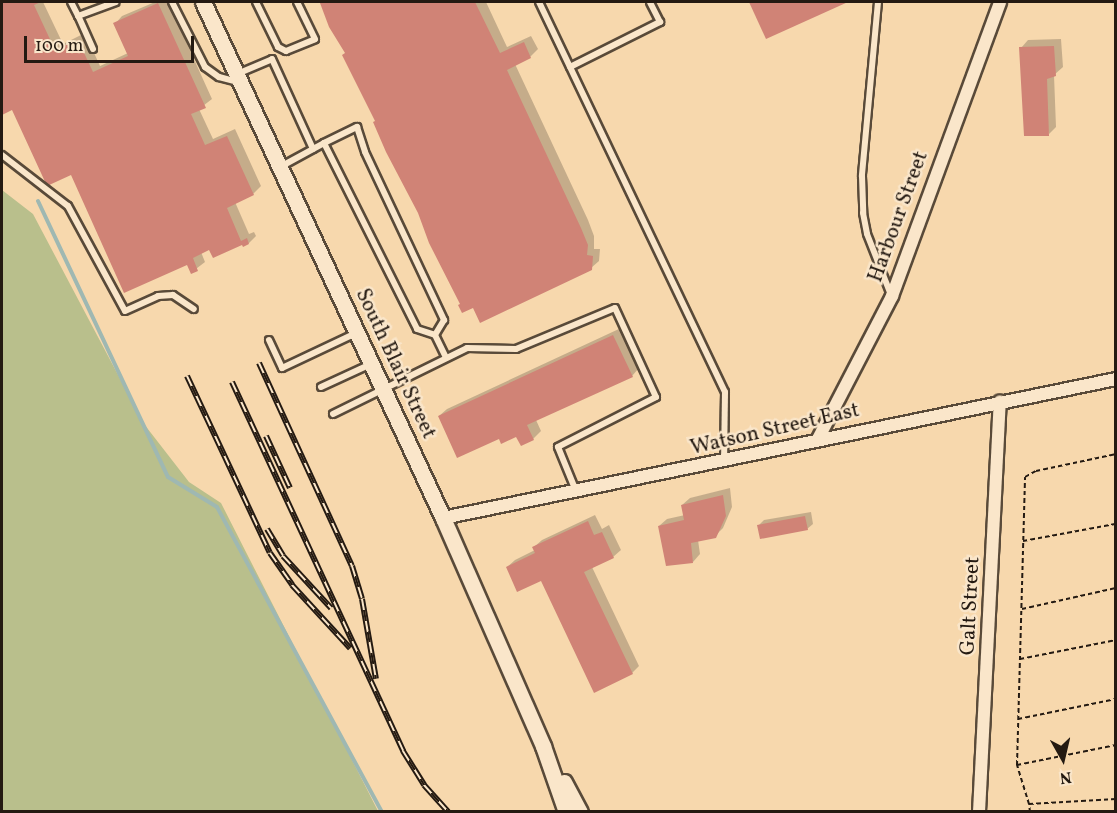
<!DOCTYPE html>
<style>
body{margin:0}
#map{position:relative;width:1117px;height:813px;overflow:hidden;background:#f7d8ad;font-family:Vollkorn,serif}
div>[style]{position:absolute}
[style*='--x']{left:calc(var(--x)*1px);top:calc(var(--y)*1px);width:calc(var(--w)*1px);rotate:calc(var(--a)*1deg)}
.green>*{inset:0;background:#b9bf8c}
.shadow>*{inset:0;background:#0003}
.stream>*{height:4px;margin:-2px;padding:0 2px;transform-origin:2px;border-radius:2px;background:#9fb8b2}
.building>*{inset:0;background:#d08376}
.path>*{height:2px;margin-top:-1px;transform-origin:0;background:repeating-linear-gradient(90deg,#241a12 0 4.5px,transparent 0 7.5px)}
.roads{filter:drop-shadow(2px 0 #594a39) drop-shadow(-2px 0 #594a39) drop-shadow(0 2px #594a39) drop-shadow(0 -2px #594a39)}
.service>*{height:6px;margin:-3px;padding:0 3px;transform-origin:3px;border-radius:3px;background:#fae6ca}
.minor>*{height:12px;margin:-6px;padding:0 6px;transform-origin:6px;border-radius:6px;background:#fae6ca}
.tertiary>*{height:15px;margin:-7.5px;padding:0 7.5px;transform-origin:7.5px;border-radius:7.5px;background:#fae6ca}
.rail>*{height:6px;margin-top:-3px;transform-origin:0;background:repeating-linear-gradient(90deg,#fae6ca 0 11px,#241a12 0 22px);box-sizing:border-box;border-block:2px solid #241a12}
span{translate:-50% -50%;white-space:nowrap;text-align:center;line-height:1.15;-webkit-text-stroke:5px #fae6ca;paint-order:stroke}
.street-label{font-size:21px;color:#241a12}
.frame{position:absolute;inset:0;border:3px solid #241a12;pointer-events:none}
.north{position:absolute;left:1033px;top:729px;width:60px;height:60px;-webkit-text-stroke:4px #fae6ca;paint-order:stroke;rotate:172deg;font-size:16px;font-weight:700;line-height:24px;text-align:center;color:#241a12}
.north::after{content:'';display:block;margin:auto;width:21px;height:27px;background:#241a12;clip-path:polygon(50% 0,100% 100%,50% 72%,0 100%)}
.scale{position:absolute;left:24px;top:36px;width:170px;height:27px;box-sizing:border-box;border:3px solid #241a12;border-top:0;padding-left:8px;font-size:18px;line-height:21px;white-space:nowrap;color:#241a12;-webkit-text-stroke:4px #fae6ca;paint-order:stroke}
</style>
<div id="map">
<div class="green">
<div style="clip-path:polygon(2px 190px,33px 214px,144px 424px,189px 482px,221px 503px,378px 811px,2px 811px)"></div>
</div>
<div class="shadow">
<div style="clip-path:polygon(2px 2px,43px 2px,63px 44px,85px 33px,100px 66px,128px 53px,115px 24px,122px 16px,155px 2px,168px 2px,212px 99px,199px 109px,213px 139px,235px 129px,261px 186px,253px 194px,235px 202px,249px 234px,254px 232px,256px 236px,249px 243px,210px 248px,201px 252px,205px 262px,192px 272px,187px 263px,72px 173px,13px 108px,2px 113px)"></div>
<div style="clip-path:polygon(321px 2px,486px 2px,507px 47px,531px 36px,538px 49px,530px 57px,515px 64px,588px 220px,594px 236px,594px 249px,600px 249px,599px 261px,591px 268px,473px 306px,461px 304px,346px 52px,330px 26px)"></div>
<div style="clip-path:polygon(751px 2px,845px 2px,767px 37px)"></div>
<div style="clip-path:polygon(1061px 39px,1063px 67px,1054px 75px,1056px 127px,1049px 134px,1021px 48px,1028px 40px)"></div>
<div style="clip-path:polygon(621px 328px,639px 368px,632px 376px,536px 420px,541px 431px,533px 439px,517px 435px,500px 437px,439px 416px,447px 409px)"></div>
<div style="clip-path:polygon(730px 488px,732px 507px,723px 528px,715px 536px,698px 540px,700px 554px,693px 562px,659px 526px,667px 519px,685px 515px,682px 505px,690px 498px)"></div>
<div style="clip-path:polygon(811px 512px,813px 524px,807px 529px,759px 525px,764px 520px)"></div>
<div style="clip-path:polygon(595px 515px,602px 529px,609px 525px,621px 550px,613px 557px,592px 567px,639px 666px,632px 673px,542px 579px,507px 567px,515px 560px,535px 550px,534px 547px,542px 540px)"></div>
</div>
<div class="stream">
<div style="--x:38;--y:201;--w:305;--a:64.8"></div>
<div style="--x:168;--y:477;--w:57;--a:31.5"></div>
<div style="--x:217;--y:507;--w:347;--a:61.6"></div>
</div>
<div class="building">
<div style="clip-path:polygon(2px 2px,41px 2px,34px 5px,55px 50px,78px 40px,93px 72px,128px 56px,113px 23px,158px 3px,206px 108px,191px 114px,205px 145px,227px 136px,254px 195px,227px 208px,241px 241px,247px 238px,249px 244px,243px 247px,242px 245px,213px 258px,209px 250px,193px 258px,198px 271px,191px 274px,187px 265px,124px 293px,71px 175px,47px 186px,12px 110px,2px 115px)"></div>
<div style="clip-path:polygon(317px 2px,475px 2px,500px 53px,524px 42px,531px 58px,507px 70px,581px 228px,588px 245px,587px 255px,593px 256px,592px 270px,480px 323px,473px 308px,462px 313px,458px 305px,460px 304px,429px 243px,418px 213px,386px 152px,373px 122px,375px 121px,342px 55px,345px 53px,329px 27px,320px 3px)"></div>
<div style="clip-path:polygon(749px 2px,848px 2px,766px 39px)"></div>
<div style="clip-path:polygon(1054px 46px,1056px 76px,1047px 79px,1049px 136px,1024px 136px,1019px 47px)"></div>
<div style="clip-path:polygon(613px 335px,633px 377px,527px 425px,534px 440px,521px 446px,516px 437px,501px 444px,499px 439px,457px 458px,438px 416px)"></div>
<div style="clip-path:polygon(723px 495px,726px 516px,716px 538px,691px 543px,693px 563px,666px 566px,658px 526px,684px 520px,681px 505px)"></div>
<div style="clip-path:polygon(805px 516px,808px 530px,760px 539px,757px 525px)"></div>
<div style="clip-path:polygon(588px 521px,594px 535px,602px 532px,614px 558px,584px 572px,633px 674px,594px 693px,541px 581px,517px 592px,506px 567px,535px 553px,532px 547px)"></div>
</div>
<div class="path">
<div style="--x:1023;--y:541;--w:95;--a:-10.4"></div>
<div style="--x:1022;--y:609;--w:96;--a:-12.6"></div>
<div style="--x:1020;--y:659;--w:98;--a:-11.2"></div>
<div style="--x:1018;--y:719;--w:100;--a:-11.5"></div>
<div style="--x:1017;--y:765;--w:101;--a:-11.4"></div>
<div style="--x:1029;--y:804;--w:41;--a:-107.1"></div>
<div style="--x:1017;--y:765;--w:288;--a:-88.4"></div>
<div style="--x:1025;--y:477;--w:13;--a:-29"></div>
<div style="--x:1036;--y:471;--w:82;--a:-12"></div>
<div style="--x:1030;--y:812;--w:8;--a:-97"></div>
<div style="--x:1029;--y:804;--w:87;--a:-3.3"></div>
</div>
<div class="roads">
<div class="service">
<div style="--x:71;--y:2;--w:16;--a:63"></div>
<div style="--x:172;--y:2;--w:73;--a:63.1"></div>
<div style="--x:205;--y:67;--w:17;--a:36"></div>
<div style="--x:219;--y:77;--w:20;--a:15"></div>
<div style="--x:256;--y:2;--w:50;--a:63.9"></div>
<div style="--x:278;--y:47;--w:9;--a:27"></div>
<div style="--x:286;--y:51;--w:31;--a:-22"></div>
<div style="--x:315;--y:39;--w:41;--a:-115.9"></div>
<div style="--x:539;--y:2;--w:432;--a:64.5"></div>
<div style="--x:725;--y:392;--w:68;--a:90.8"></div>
<div style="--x:878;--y:2;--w:175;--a:95.3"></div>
<div style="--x:862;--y:176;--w:37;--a:88"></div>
<div style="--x:863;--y:213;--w:21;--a:79"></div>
<div style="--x:867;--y:234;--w:66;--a:68.5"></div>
<div style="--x:93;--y:49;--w:36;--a:-114"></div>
<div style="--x:78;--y:16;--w:40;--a:-20.2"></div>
<div style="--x:570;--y:67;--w:101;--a:-26.6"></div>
<div style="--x:660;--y:22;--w:22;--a:-117"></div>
<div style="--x:237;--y:74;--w:38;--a:-23"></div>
<div style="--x:272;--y:59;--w:99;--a:65.5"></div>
<div style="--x:324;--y:143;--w:37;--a:-26"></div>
<div style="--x:357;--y:127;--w:26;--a:72"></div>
<div style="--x:365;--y:152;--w:186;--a:64.8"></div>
<div style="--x:444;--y:320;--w:17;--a:121"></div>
<div style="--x:2;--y:155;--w:83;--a:37.7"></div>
<div style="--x:68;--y:206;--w:119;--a:61.5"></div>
<div style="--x:125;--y:311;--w:36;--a:-24"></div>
<div style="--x:158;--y:296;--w:15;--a:-4"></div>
<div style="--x:173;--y:295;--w:25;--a:34"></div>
<div style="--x:280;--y:167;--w:50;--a:-28.6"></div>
<div style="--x:324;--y:143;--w:208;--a:63.4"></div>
<div style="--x:417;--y:329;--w:19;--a:18"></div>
<div style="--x:435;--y:335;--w:25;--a:64"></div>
<div style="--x:269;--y:340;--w:31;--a:65"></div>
<div style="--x:282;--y:368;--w:82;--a:-25.3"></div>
<div style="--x:321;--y:387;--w:55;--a:-24.7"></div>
<div style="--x:333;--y:414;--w:149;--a:-26.2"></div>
<div style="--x:467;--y:348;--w:49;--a:1.2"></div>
<div style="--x:516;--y:349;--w:107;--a:-22.5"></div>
<div style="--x:615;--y:308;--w:98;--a:65.3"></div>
<div style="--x:656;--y:397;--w:110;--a:153"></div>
<div style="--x:558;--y:447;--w:48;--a:67.8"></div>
</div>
<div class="minor">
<div style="--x:818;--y:439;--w:161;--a:-62.6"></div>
<div style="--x:892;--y:296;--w:313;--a:-69.8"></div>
<div style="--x:443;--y:518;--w:687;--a:-11.67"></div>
<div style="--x:979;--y:812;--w:411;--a:-87.1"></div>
</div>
<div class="tertiary">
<div style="--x:203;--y:2;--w:569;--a:65.06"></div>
<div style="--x:443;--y:518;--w:249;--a:66.3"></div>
<div style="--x:543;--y:746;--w:70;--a:70.8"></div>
<div style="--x:564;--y:782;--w:34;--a:62"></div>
</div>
</div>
<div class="rail">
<div style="--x:259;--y:363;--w:223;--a:65.4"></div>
<div style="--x:352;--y:566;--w:34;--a:73"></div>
<div style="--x:362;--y:599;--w:81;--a:80.1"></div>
<div style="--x:187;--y:376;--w:195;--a:64.9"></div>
<div style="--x:270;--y:553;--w:39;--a:55"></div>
<div style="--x:292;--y:585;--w:86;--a:47.4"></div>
<div style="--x:232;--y:382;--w:407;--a:65.1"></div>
<div style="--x:403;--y:751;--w:40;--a:58"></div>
<div style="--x:424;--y:785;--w:36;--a:48"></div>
<div style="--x:266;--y:436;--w:57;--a:65.2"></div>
<div style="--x:267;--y:529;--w:31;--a:59"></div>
<div style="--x:283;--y:556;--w:71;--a:47.3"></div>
</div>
<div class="street-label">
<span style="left:899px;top:217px;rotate:-70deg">Harbour Street</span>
<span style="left:395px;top:364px;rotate:65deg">South Blair Street</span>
<span style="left:775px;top:430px;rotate:-13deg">Watson Street East</span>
<span style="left:971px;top:606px;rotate:-87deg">Galt Street</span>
</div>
<div class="frame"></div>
<div class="north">N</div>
<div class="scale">100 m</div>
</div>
